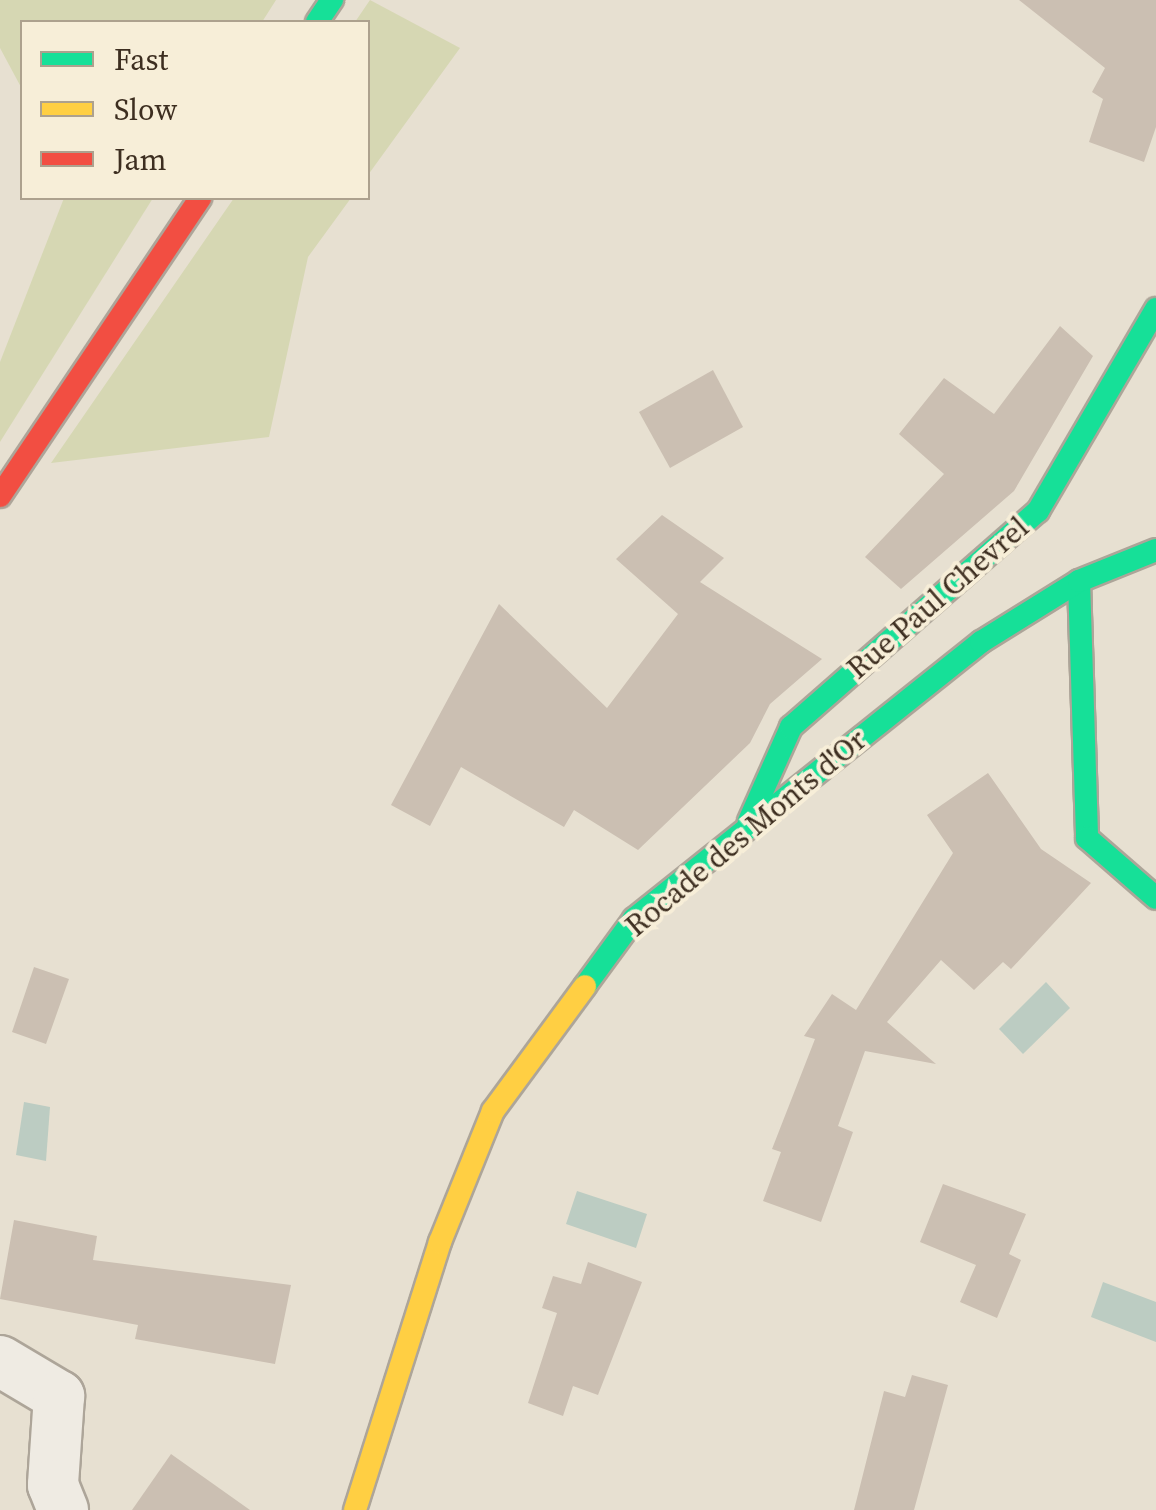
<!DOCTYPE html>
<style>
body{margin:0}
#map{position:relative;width:1156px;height:1510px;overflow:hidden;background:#e7e0d1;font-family:"Source Serif 4",serif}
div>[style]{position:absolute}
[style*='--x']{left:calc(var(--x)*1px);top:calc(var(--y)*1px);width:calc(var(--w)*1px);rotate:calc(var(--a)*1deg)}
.green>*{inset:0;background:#d6d7b3}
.water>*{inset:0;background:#bcccc2}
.building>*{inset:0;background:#cbbfb2}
.roads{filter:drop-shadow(2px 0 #ada599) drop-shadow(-2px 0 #ada599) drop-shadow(0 2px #ada599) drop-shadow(0 -2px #ada599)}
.street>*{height:50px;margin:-25px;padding:0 25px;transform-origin:25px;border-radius:25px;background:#efebe3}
.fast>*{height:22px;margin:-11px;padding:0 11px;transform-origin:11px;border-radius:11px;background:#16e098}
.slow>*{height:22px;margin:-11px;padding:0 11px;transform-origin:11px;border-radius:11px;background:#ffcf43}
.jam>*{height:22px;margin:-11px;padding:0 11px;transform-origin:11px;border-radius:11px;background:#f24e42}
span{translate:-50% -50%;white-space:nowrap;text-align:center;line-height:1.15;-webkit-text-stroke:8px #f7eed8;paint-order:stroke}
.street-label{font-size:30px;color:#3d2e20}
.legend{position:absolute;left:20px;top:20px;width:350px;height:180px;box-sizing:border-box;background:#f7eed8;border:2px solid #ada18e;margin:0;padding:12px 18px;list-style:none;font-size:30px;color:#3d2e20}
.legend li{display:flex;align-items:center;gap:20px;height:50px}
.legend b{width:50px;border:2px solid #ada18e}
</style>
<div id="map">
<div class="green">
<div style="clip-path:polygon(0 0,276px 0,262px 22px,22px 22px,22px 89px,0 48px)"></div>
<div style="clip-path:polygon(370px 0,460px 48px,368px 175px,368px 22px,355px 22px)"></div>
<div style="clip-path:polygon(64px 198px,153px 198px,0 442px,0 362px)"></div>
<div style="clip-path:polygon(234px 198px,351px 198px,308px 257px,269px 437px,51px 463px)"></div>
</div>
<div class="water">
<div style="clip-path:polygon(1046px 982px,1070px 1008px,1023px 1054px,999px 1029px)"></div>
<div style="clip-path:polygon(24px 1102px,50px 1107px,46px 1161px,16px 1155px)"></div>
<div style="clip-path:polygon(577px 1191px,647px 1214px,636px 1248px,566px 1224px)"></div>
<div style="clip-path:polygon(1103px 1282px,1156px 1302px,1156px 1342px,1091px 1317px)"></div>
</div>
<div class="building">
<div style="clip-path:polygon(1019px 0,1156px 0,1156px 127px,1144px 162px,1089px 142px,1103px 99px,1092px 92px,1105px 68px)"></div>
<div style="clip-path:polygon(1060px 326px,1093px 356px,1014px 491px,901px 589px,865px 557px,944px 474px,899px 434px,944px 378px,994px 414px)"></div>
<div style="clip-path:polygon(713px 370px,743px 427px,670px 468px,639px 412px)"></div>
<div style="clip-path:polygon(662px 515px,724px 558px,700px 582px,822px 659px,770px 704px,750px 743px,638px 850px,574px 810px,564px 827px,461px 767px,430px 826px,391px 805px,499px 604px,607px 708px,678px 614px,616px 559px)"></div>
<div style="clip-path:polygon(988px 773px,1041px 849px,1091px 883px,1011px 969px,1003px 962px,974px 990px,941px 960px,887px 1022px,936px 1064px,865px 1051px,838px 1126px,853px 1132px,821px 1222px,763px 1201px,781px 1152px,772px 1149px,815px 1039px,804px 1036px,832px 994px,856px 1010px,953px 853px,927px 815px)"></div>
<div style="clip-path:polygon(34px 967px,69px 979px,46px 1044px,12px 1032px)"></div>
<div style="clip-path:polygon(943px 1184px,1026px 1214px,1009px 1254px,1021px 1260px,997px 1318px,960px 1302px,976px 1265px,920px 1242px)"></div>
<div style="clip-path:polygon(14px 1220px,97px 1236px,93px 1260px,291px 1285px,275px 1364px,135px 1339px,138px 1325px,0 1299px)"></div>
<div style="clip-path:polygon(588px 1262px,642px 1282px,598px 1395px,573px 1386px,563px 1416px,528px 1403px,557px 1313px,542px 1308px,553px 1276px,581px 1284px)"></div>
<div style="clip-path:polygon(912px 1375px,948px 1385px,914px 1510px,854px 1510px,884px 1391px,905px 1397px)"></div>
<div style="clip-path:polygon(171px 1454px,250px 1510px,132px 1510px)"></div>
</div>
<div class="roads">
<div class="street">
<div style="--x:0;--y:1361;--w:69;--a:30.7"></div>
<div style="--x:59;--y:1396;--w:89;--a:93.9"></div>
<div style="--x:53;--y:1485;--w:27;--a:68"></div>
</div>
<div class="fast">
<div style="--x:317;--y:22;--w:27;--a:-56"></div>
<div style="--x:1079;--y:581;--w:257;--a:88.2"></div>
<div style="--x:1087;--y:838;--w:91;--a:41"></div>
<div style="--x:749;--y:821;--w:103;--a:-65.9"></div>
<div style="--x:791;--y:727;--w:328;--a:-41.2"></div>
<div style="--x:1038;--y:511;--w:234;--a:-59.7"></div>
<div style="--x:585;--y:986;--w:83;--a:-53.8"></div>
<div style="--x:634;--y:919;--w:444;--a:-38.6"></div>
<div style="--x:981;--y:642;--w:115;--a:-31.9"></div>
<div style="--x:1079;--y:581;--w:83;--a:-21.9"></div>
</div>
<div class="slow">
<div style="--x:355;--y:1510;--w:281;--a:-72.4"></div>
<div style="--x:440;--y:1242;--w:141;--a:-68"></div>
<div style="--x:493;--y:1111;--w:155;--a:-53.6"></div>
</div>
<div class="jam">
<div style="--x:0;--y:496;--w:359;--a:-56.1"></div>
</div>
</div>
<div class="street-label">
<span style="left:938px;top:598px;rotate:-41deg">Rue Paul Chevrel</span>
<span style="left:746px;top:833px;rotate:-40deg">Rocade des Monts d'Or</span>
</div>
<ul class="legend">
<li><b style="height:12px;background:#16e098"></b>Fast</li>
<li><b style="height:12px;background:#ffcf43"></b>Slow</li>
<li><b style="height:12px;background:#f24e42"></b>Jam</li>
</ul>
</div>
